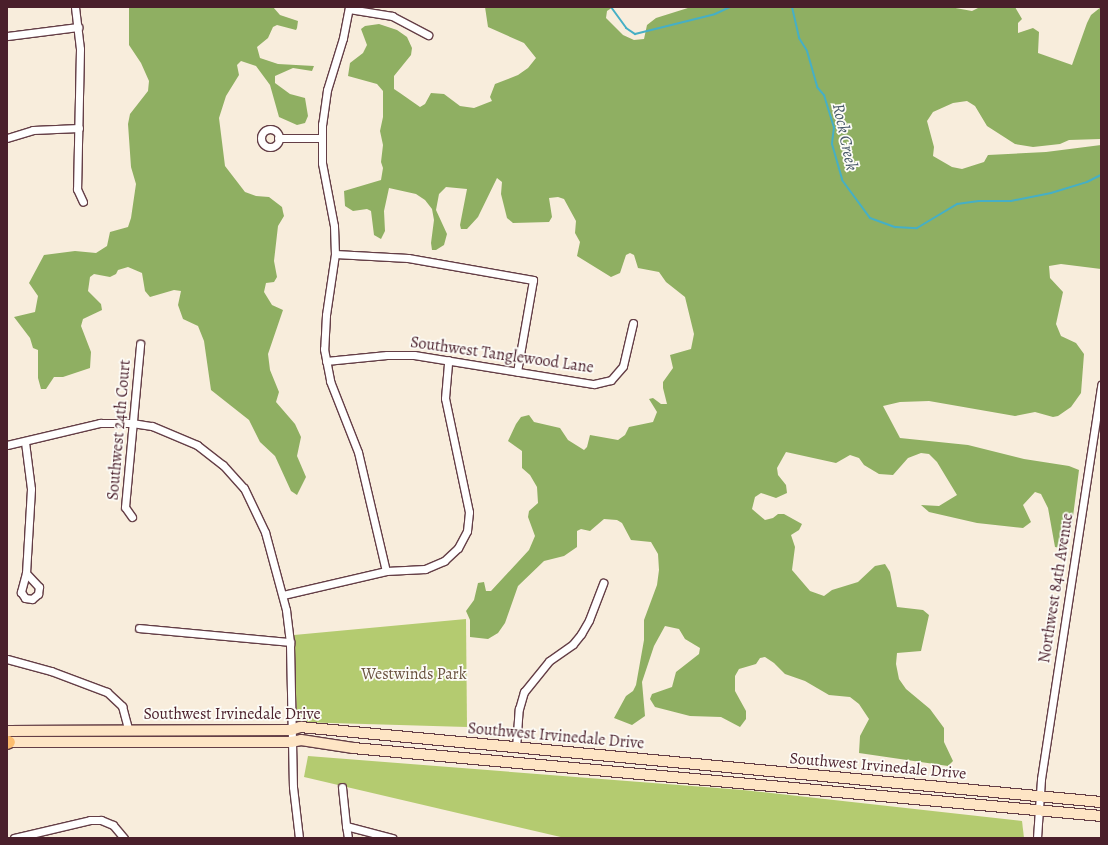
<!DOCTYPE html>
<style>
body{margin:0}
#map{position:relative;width:1108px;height:845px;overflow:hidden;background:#f8eddc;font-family:Alegreya,serif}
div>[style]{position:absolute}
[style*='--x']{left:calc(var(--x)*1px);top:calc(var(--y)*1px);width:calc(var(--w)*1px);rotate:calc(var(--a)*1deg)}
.green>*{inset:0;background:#b4cb70}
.forest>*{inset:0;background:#8faf62}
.stream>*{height:2px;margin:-1px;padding:0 1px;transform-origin:1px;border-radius:1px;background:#46afc5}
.roads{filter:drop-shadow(1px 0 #643e46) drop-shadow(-1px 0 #643e46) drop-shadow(0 1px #643e46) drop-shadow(0 -1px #643e46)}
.street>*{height:7px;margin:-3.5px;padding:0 3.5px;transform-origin:3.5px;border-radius:3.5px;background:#fff}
.street>.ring{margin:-3.5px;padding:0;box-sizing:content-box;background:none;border:7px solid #fff;border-radius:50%}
.secondary>*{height:10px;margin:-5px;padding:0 5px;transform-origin:5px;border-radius:5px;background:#fee5c5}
.primary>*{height:12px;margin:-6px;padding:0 6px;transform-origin:6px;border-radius:6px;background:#fcbd6f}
span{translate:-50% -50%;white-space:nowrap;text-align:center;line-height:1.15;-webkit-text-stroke:3.5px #fdfcf7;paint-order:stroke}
.street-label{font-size:16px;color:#4a1f2b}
.park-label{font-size:16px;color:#6a5340}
.water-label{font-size:17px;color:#485969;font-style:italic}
.frame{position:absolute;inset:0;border:8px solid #4a1f2b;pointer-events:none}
</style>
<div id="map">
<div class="green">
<div style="clip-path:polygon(466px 619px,467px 727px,297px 722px,294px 635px)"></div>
<div style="clip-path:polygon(308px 756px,743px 790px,1022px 821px,1024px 838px,565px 838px,304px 777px)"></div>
</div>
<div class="forest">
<div style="clip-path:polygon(129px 7px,273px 7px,280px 15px,298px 21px,297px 28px,296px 30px,277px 25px,273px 27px,268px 38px,257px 47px,260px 58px,278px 64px,314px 66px,312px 71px,293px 68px,275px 76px,275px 83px,290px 94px,305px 98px,308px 116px,305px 123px,297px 125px,279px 117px,270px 85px,256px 66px,241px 61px,237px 65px,239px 75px,226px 96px,219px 118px,225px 166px,245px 192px,256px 196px,269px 197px,282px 207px,283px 212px,284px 216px,278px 226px,274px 261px,277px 277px,274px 282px,266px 283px,264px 292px,272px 305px,283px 310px,268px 354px,270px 370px,279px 392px,276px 402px,295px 424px,301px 437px,297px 456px,306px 477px,297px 495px,291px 491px,275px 456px,260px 442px,249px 420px,211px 390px,204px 341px,198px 326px,183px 319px,178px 305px,181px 291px,174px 290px,150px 297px,145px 291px,142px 273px,128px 267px,118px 270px,116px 274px,110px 277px,94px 274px,90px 277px,88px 291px,101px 304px,102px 310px,83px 319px,81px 326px,91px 352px,90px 368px,63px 377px,54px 377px,46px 389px,41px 389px,38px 378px,38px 350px,33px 348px,30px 338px,14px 317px,35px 312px,38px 296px,29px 283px,44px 255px,75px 251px,96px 253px,107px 246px,110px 232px,128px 227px,131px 218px,136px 184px,131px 167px,128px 124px,130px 114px,148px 91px,149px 81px,141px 63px,129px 45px)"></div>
<div style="clip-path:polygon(485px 7px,613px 7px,607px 11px,606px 18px,623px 35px,634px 40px,644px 39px,647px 25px,656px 18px,691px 7px,950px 7px,972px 11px,980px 7px,1015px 7px,1022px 19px,1018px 23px,1018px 33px,1033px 28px,1039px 32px,1038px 53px,1072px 65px,1087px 23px,1091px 15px,1101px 7px,1101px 139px,1069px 140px,1060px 144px,1033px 147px,1015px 144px,987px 126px,975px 106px,967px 101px,953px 103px,933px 112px,927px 121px,934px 147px,933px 156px,952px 167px,962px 169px,984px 162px,988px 155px,1046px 152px,1101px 145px,1101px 269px,1061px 264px,1049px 266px,1050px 278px,1063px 292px,1056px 324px,1061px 336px,1076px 343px,1084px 354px,1081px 393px,1071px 407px,1058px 416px,1053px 417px,1035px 412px,1015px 416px,929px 401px,900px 402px,883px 406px,900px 438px,968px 445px,1024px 459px,1069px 466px,1079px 470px,1071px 532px,1066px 549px,1055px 547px,1048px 508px,1041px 494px,1035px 492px,1023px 505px,1031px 522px,1023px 528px,977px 523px,929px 512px,921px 505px,939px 506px,957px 495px,937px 462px,929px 454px,921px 453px,908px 458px,893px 475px,879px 474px,864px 465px,859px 458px,850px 455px,836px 463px,786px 452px,777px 468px,778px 475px,786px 485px,787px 493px,776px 498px,761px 493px,755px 497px,752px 509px,765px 520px,773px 518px,778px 514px,784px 514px,802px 524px,799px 530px,791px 535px,795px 547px,792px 570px,810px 591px,824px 596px,832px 590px,858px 582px,875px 566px,885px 564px,890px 572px,897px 607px,923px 610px,929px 615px,921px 651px,897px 653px,896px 664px,899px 679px,906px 689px,930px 709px,944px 728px,944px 742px,953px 761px,948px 766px,859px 753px,860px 736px,869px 719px,859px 704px,850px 697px,829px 695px,805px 681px,785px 674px,774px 663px,765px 657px,760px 658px,756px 664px,739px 669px,735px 676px,735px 691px,746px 711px,746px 719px,740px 727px,721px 717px,690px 716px,655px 707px,650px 699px,652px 694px,672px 687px,676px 672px,699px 654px,700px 648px,685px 639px,679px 629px,665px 626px,654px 646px,642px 682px,645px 716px,632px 725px,614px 718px,626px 696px,633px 691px,636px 685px,644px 640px,644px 620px,657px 585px,659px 570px,658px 554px,651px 542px,631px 540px,622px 523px,617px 520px,604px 519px,590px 531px,581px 529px,577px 531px,577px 547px,564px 556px,544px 561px,518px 586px,505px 623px,498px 633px,488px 639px,470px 637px,470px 620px,466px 611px,474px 600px,478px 583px,484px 582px,486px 591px,491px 591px,529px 550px,535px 536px,528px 517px,529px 511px,538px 503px,537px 487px,530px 475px,522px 468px,522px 451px,508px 441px,516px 424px,521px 417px,529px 415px,534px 422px,560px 428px,568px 440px,584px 450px,587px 447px,590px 435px,618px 440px,625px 435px,629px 427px,653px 422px,657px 412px,649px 399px,653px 398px,661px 404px,667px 404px,663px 388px,663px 382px,673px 368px,670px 355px,691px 349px,694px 334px,685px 297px,666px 282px,659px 272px,638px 268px,634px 255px,630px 253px,626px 255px,620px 273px,611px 277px,577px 256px,580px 242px,575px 233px,576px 221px,564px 199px,558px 197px,549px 198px,552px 217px,549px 222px,513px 223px,507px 218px,501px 194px,502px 182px,497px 178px,478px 217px,467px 229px,461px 229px,460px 225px,467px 189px,446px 187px,439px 194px,436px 210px,447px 234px,444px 245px,436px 250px,432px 250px,431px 243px,434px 220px,432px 209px,425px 200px,416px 194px,389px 188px,384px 211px,385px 231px,381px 239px,374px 235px,371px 211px,367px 209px,353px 211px,345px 206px,344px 191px,381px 180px,383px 168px,381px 162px,383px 145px,380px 131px,383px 117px,383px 91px,377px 84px,348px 76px,350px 63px,363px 53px,367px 45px,361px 29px,365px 26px,379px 24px,397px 30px,407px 37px,412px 48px,411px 55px,394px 76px,394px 89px,400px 93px,420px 107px,425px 104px,431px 93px,444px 94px,460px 106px,474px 108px,492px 101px,490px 97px,495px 84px,518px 75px,528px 68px,536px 58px,524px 43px,488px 27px)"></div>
</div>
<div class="stream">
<div style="--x:611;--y:7;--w:26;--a:54"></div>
<div style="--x:626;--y:28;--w:11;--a:34"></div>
<div style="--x:635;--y:34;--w:82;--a:-14"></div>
<div style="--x:715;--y:14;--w:17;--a:-25"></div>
<div style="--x:792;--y:7;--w:32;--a:77"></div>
<div style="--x:799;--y:38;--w:15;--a:58"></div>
<div style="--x:807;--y:51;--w:37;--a:74"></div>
<div style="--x:817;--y:87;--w:11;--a:49"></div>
<div style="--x:824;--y:95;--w:34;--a:73"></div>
<div style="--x:834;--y:127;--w:17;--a:97"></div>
<div style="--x:832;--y:144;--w:37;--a:74"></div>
<div style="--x:842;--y:180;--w:47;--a:53.6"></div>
<div style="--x:870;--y:218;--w:27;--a:20"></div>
<div style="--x:895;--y:227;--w:22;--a:3"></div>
<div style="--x:917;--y:228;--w:47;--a:-31"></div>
<div style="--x:957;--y:204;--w:22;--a:-8"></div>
<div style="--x:979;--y:201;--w:32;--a:0"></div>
<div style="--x:1011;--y:201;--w:41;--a:-11.3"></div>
<div style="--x:1051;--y:193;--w:38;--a:-17"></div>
<div style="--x:1087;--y:182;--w:16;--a:-27"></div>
</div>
<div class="roads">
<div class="street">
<div style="--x:75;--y:7;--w:42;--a:83.2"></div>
<div style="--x:80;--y:49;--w:140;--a:91.2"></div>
<div style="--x:77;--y:189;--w:14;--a:65"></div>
<div style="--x:349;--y:7;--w:32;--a:101"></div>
<div style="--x:343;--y:38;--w:54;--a:107.1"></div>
<div style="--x:327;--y:90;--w:34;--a:98"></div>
<div style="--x:322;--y:124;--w:39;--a:90"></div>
<div style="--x:322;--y:163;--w:64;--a:79.2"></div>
<div style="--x:334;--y:226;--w:28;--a:88"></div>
<div style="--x:335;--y:254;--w:62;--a:98.4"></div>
<div style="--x:326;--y:315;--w:34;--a:93"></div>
<div style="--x:324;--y:349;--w:33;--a:79"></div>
<div style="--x:330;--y:381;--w:76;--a:68.5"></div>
<div style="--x:358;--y:452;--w:122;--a:76.8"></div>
<div style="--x:349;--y:9;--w:44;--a:9.2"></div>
<div style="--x:392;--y:16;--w:41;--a:27.8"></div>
<div style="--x:7;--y:36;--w:72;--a:-7.2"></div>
<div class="ring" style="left:261px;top:129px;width:11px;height:11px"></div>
<div style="--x:7;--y:138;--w:27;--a:-17"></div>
<div style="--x:33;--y:130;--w:46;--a:-2.5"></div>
<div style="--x:278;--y:138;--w:43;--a:0"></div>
<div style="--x:335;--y:254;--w:73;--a:3.1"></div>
<div style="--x:408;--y:258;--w:127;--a:10"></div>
<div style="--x:533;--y:280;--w:93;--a:99.9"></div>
<div style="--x:326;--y:361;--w:61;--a:-5.6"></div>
<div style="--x:387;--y:355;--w:27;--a:0"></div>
<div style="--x:414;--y:355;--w:182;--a:9.2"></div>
<div style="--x:594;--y:384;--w:17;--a:-13"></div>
<div style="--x:611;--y:380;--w:18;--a:-49"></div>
<div style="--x:623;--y:366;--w:44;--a:-76.9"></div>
<div style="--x:25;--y:442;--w:47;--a:82.7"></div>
<div style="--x:31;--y:489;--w:84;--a:93.4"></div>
<div style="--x:26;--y:573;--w:20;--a:105"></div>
<div style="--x:21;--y:592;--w:7;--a:56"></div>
<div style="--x:25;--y:598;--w:7;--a:8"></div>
<div style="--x:32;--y:599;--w:8;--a:-40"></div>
<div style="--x:38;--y:594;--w:7;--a:-82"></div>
<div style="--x:39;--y:587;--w:19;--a:-133"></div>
<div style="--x:7;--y:445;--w:96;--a:-13.3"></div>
<div style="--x:100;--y:423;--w:32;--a:0"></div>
<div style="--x:132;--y:423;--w:20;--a:9"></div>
<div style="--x:152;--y:426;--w:49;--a:22.9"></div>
<div style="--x:197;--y:445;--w:33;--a:38"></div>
<div style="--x:223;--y:465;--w:31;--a:48"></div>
<div style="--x:244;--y:488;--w:49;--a:64.5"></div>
<div style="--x:265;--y:532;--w:81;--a:74.9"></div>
<div style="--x:286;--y:610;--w:35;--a:83"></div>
<div style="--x:290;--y:645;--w:142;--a:88.8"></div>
<div style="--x:293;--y:787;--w:51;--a:83.3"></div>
<div style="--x:132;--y:517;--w:12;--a:-125"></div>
<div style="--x:125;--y:507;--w:164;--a:-84.7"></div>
<div style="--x:283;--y:595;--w:106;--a:-13.1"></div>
<div style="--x:386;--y:571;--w:39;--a:-3"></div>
<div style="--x:425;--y:569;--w:21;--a:-23"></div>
<div style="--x:444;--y:561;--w:19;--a:-43"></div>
<div style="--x:458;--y:548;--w:19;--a:-62"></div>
<div style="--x:467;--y:531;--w:19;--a:-84"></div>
<div style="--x:469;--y:512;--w:116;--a:-101.9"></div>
<div style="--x:445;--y:398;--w:38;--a:-85"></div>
<div style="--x:139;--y:628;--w:152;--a:5.3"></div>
<div style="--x:7;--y:659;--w:46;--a:15.3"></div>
<div style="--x:51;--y:671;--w:60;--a:20.6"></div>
<div style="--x:107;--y:692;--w:21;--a:43"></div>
<div style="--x:122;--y:706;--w:24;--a:75"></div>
<div style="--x:516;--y:748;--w:39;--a:-86"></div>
<div style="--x:519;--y:709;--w:18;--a:-74"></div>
<div style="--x:524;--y:692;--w:40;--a:-51"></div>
<div style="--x:549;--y:661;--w:29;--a:-35"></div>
<div style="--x:573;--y:644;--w:13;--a:-51"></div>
<div style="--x:581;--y:634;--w:16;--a:-60"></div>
<div style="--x:589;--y:620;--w:40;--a:-69"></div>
<div style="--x:342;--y:787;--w:39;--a:84"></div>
<div style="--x:14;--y:838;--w:78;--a:-13.3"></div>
<div style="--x:90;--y:820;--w:11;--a:0"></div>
<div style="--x:101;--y:820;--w:13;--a:23"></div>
<div style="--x:113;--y:825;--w:17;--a:50"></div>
<div style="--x:348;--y:838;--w:12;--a:-99"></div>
<div style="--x:346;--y:826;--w:48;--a:14.6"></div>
<div style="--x:1037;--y:838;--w:59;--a:-86.1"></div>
<div style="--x:1041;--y:779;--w:399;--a:-81.3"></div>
</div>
<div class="secondary">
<div style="--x:7;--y:731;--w:284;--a:-0.2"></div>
<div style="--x:291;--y:730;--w:9;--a:-18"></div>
<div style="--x:300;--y:727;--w:805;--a:5.35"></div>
<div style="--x:7;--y:742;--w:284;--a:0"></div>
<div style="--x:291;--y:742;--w:10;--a:-11"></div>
<div style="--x:301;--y:740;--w:53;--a:8.7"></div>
<div style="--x:353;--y:748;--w:751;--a:5.19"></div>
</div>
<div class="primary">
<div style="--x:7;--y:743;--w:2;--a:-27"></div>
</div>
</div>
<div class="street-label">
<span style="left:502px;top:355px;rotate:8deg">Southwest Tanglewood Lane</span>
<span style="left:119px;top:430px;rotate:-85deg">Southwest 24th Court</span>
<span style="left:1056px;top:588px;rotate:-81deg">Northwest 84th Avenue</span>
<span style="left:232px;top:714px">Southwest Irvinedale Drive</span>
<span style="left:556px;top:736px;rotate:5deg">Southwest Irvinedale Drive</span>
<span style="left:878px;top:766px;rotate:5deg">Southwest Irvinedale Drive</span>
</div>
<div class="park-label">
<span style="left:414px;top:674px">Westwinds Park</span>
</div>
<div class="water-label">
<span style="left:845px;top:137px;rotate:78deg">Rock Creek</span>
</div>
<div class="frame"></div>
</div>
